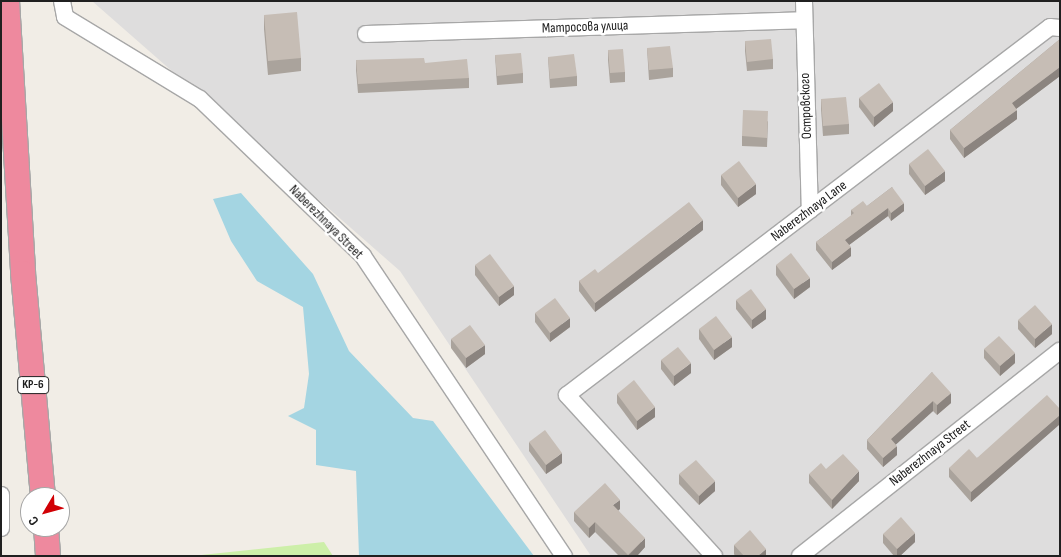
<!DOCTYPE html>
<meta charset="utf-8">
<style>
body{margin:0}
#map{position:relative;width:1061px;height:557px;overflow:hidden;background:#f1ede6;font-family:"Sofia Sans Condensed",sans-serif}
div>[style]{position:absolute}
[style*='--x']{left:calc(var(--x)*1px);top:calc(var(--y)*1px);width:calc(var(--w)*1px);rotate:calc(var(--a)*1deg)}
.residential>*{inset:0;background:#dedddd}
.grass>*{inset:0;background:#cdefa9}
.water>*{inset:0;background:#a4d5e2}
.roads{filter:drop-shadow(1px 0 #a7a7a7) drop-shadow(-1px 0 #a7a7a7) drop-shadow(0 1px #a7a7a7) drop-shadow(0 -1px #a7a7a7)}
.minor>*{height:16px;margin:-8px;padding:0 8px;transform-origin:8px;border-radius:8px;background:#fff}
.highway>*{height:24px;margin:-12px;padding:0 12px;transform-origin:12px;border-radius:12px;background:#ee899e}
.wall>*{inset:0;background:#aaa39c}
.shaded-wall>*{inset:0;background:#8b847f}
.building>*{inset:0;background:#c6bdb5}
span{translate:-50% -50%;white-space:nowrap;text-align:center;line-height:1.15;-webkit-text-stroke:5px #fff;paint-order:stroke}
.shield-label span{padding:1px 4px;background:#fff;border:1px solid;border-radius:4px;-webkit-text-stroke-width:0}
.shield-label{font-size:12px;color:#202020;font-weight:700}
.street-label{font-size:14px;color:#202020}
.frame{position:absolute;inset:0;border:2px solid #202020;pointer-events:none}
.north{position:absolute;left:20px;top:487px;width:50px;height:50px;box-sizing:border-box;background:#fff;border:1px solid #a6a6a6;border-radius:50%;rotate:233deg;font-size:14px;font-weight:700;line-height:20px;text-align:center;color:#202020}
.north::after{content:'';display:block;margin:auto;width:18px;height:22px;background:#d10005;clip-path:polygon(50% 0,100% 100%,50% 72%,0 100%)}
</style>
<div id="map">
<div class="residential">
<div style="clip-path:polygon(92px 1px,1060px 1px,1060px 556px,591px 556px,400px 271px)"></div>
</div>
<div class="grass">
<div style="clip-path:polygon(324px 542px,333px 556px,192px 556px)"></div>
</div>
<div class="water">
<div style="clip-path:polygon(241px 193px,313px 274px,349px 351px,413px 418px,433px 421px,534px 556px,359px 556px,356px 471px,316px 465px,316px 430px,288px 416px,304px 408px,309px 374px,303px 307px,257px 281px,231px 241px,213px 199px)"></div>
</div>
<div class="roads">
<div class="minor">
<div style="--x:62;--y:1;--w:16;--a:79"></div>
<div style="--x:65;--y:17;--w:158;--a:31.3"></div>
<div style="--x:200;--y:99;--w:226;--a:43.9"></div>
<div style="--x:363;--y:256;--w:361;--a:56.2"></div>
<div style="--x:804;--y:1;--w:209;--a:88.4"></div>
<div style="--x:366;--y:34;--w:437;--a:-1.8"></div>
<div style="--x:1;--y:495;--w:33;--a:90"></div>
<div style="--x:714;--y:556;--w:218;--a:-132.4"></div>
<div style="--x:567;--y:395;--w:607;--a:-37.3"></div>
<div style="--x:1050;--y:27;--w:10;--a:6"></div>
<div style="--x:800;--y:556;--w:331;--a:-38.3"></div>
</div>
<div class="highway">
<div style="--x:7;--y:1;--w:272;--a:86.6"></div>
<div style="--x:23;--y:273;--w:225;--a:84.9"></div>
<div style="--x:46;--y:527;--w:29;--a:86"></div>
</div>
</div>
<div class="wall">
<div style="clip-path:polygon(264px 15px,301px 58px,301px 71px,268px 75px,264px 29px)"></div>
<div style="clip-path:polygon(1060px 39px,1060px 76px,1016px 109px,1017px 119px,964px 158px,950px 139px,950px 130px)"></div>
<div style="clip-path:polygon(745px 41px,773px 59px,773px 69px,747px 71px,745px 51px)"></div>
<div style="clip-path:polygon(647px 48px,673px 68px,673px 77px,649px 80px)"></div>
<div style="clip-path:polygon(608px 50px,625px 72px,625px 82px,610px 83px,608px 60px)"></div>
<div style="clip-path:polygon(495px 55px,523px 73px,523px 83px,497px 85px)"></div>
<div style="clip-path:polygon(548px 57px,577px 76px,577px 86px,550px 88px)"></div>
<div style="clip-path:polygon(356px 60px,425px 63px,469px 78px,469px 88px,358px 93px,356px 70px)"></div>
<div style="clip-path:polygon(859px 98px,893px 111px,874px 127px,859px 107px)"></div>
<div style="clip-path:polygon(821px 99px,849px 124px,849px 134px,823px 136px,821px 109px)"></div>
<div style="clip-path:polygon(768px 121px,767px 147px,742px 146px,742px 136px)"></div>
<div style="clip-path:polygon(909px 164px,945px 181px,925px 195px,909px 174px)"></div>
<div style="clip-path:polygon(721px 175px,756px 194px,738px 207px,721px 185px)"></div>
<div style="clip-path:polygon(892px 187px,904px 211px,891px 221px,888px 216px,849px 245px,851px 256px,832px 270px,816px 250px,816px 242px,851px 216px,851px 210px,867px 206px)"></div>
<div style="clip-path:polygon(703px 230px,595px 312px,579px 291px,579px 281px)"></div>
<div style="clip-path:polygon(475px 265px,514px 295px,499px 306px,475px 275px)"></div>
<div style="clip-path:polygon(776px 265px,810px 287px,794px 299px,776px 275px)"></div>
<div style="clip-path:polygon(736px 300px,766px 319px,752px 329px,736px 309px)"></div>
<div style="clip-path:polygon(535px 313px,570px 327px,550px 342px,535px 322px)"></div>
<div style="clip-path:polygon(1018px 320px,1052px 334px,1035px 348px,1018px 329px)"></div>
<div style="clip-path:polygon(699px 329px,732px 347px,714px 360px,699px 339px)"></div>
<div style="clip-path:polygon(451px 339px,485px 354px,466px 368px,451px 348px)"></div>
<div style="clip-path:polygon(984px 349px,1015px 363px,1000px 376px,984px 358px)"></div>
<div style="clip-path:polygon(661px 360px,691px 373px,674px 386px,661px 369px)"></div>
<div style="clip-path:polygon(932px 372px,951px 403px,937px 415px,933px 411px,895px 445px,897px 455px,883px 467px,867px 449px,867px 440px)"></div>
<div style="clip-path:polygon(617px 394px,655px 417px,637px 430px,617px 403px)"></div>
<div style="clip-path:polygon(1060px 409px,1060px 424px,971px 502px,949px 477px,949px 468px,977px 458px)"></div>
<div style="clip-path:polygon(529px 442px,562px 463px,546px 474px,529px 451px)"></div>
<div style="clip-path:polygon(679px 474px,715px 491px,699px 505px,679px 484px)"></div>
<div style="clip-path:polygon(809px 474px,859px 481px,832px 509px,809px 483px)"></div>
<div style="clip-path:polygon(620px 509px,618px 510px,645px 547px,637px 556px,619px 556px,595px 532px,589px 538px,574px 521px,574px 512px)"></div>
<div style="clip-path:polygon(883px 534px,915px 542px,900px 556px,894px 556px,883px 543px)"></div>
<div style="clip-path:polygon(734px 545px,766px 556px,735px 556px,734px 554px)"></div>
</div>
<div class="shaded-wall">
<div style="clip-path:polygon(1060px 67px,1060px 76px,1012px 112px,1012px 103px)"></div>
<div style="clip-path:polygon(893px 102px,893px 111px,874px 127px,874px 117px)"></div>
<div style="clip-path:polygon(1017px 110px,1017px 119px,964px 158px,964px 148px)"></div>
<div style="clip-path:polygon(945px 171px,945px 181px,925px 195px,925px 186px)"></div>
<div style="clip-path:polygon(756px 184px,756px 194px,738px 207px,738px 198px)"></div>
<div style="clip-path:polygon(904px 203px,904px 211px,891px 221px,891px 213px)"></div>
<div style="clip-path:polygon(888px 208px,888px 216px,845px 248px,845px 240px)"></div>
<div style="clip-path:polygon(703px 220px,703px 230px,595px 312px,595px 303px)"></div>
<div style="clip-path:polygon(851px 247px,851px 256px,832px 270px,832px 262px)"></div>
<div style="clip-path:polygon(810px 278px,810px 287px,794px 299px,794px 289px)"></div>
<div style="clip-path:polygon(514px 286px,514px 295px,499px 306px,499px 297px)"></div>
<div style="clip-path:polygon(766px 309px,766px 319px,752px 329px,752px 320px)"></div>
<div style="clip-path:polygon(570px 318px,570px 327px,550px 342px,550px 333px)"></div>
<div style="clip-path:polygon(1052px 324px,1052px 334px,1035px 348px,1035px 339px)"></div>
<div style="clip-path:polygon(732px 337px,732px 347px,714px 360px,714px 350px)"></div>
<div style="clip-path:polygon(485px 345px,485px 354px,466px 368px,466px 358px)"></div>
<div style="clip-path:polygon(1015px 353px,1015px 363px,1000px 376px,1000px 366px)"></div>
<div style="clip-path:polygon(691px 363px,691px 373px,674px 386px,674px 376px)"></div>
<div style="clip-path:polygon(951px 393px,951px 403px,937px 415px,937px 405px)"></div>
<div style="clip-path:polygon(933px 401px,933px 411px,891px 449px,891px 439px)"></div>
<div style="clip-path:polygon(655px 407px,655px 417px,637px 430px,637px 421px)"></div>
<div style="clip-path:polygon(1060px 415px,1060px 424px,971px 502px,971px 492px)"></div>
<div style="clip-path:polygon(897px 446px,897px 455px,883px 467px,883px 458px)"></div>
<div style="clip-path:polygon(562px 453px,562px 463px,546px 474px,546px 465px)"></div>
<div style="clip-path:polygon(859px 471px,859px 481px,832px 509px,832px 500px)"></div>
<div style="clip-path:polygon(715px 481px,715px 491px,699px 505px,699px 496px)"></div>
<div style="clip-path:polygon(620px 500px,620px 509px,613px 515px,613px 505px)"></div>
<div style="clip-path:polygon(595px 522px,595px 532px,589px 538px,589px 528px)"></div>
<div style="clip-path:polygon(915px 533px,915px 542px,900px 556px,897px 556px,897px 549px)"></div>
<div style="clip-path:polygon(645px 538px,645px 547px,637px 556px,628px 556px)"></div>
<div style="clip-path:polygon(766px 549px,766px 556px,758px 556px)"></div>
</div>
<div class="building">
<div style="clip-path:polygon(297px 12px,301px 58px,268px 61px,264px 15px)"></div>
<div style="clip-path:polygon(771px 39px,773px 59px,747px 62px,745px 41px)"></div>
<div style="clip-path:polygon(1060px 39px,1060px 67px,1012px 103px,1017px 110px,964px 148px,950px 130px)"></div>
<div style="clip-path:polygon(670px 46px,673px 68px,649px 70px,647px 48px)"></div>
<div style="clip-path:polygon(623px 49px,625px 72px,610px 73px,608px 50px)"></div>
<div style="clip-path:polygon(521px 53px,523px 73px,497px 76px,495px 55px)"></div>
<div style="clip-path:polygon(574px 54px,577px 76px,550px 79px,548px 57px)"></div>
<div style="clip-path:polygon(424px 58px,425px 63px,467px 59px,469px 78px,358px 84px,356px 60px)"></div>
<div style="clip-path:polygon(879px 83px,893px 102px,874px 117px,859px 98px)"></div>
<div style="clip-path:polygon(846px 97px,849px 124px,823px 126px,821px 99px)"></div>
<div style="clip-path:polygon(743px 110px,768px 111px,767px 138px,742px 136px)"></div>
<div style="clip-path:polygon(928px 149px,945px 171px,925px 186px,909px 164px)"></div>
<div style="clip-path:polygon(739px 161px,756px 184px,738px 198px,721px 175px)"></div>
<div style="clip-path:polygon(892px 187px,904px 203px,891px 213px,888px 208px,845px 240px,851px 247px,832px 262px,816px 242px,854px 213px,851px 210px,863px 201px,867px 206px)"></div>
<div style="clip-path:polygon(689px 202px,703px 220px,595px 303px,579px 281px,595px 269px,598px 273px)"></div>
<div style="clip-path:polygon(791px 253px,810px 278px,794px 289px,776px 265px)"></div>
<div style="clip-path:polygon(490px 254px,514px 286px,499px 297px,475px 265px)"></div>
<div style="clip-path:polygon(751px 289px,766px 309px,752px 320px,736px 300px)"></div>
<div style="clip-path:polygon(555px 298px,570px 318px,550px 333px,535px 313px)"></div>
<div style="clip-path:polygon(1035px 305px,1052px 324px,1035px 339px,1018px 320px)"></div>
<div style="clip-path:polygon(716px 316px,732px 337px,714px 350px,699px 329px)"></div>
<div style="clip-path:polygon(470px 325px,485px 345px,466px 358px,451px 339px)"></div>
<div style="clip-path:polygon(999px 336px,1015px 353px,1000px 366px,984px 349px)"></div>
<div style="clip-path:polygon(678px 347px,691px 363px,674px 376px,661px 360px)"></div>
<div style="clip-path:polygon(932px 372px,951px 393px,937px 405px,933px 401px,891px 439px,897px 446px,883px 458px,867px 440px)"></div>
<div style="clip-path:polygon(634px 380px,655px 407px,637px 421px,617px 394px)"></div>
<div style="clip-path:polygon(1047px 395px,1060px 409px,1060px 415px,971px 492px,949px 468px,969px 449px,977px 458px)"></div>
<div style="clip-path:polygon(545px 430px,562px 453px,546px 465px,529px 442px)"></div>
<div style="clip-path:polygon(843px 454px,859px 471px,832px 500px,809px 474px,821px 463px,826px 469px)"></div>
<div style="clip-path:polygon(696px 460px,715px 481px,699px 496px,679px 474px)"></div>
<div style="clip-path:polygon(605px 483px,620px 500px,613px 505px,645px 538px,628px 555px,595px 522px,589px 528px,574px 512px)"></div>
<div style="clip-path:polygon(901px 517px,915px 533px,897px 549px,883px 534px)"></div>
<div style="clip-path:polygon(750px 530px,766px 549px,758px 556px,744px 556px,734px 545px)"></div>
</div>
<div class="shield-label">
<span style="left:33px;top:385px">KP-6</span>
</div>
<div class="street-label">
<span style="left:585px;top:27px;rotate:-2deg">Матросова улица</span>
<span style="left:806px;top:106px;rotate:-92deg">Островского</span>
<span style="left:809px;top:211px;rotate:-37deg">Naberezhnaya Lane</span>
<span style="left:326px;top:222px;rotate:45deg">Naberezhnaya Street</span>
<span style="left:930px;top:453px;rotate:-38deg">Naberezhnaya Street</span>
</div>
<div class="frame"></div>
<div class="north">С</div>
</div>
